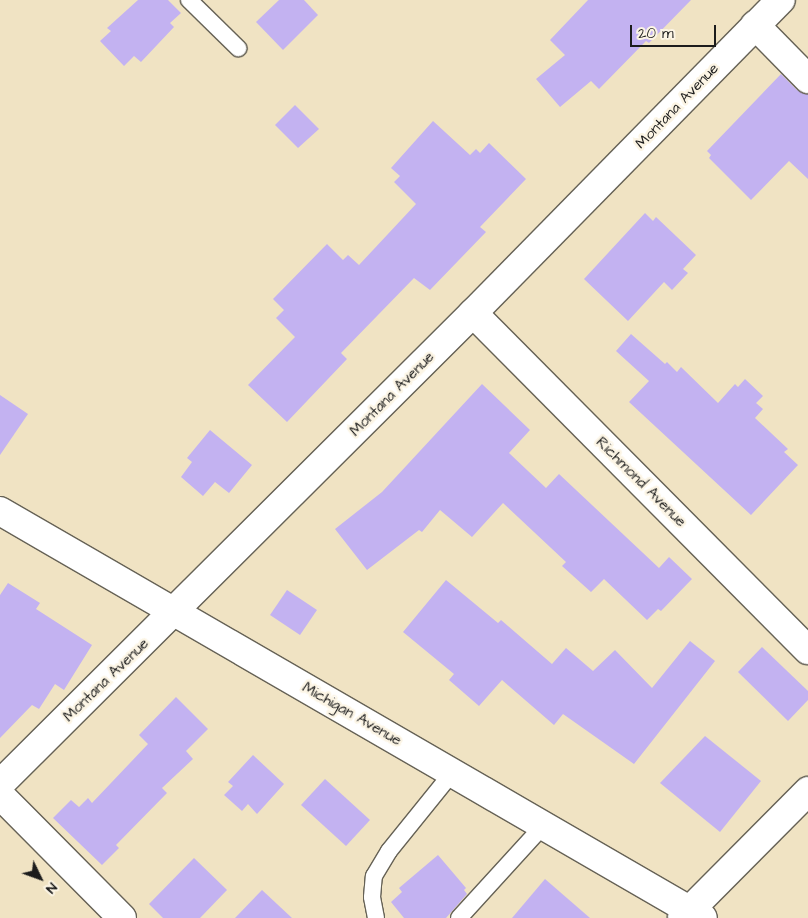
<!DOCTYPE html>
<style>
body{margin:0}
#map{position:relative;width:808px;height:918px;overflow:hidden;background:#f0e3c3;font-family:"Architects Daughter",sans-serif}
div>[style]{position:absolute}
[style*='--x']{left:calc(var(--x)*1px);top:calc(var(--y)*1px);width:calc(var(--w)*1px);rotate:calc(var(--a)*1deg)}
.building>*{inset:0;background:#c3b2f1}
.roads{filter:drop-shadow(1px 0 #666256) drop-shadow(-1px 0 #666256) drop-shadow(0 1px #666256) drop-shadow(0 -1px #666256)}
.service>*{height:16px;margin:-8px;padding:0 8px;transform-origin:8px;border-radius:8px;background:#fff}
.minor>*{height:28px;margin:-14px;padding:0 14px;transform-origin:14px;border-radius:14px;background:#fff}
span{translate:-50% -50%;white-space:nowrap;text-align:center;line-height:1.15;-webkit-text-stroke:5px #fcf5e5;paint-order:stroke}
.street-label{font-size:15px;color:#1c1c1c}
.north{position:absolute;left:15px;top:853px;width:50px;height:50px;-webkit-text-stroke:4px #fcf5e5;paint-order:stroke;rotate:132deg;font-size:14px;font-weight:700;line-height:20px;text-align:center;color:#1c1c1c}
.north::after{content:'';display:block;margin:auto;width:18px;height:22px;background:#1c1c1c;clip-path:polygon(50% 0,100% 100%,50% 72%,0 100%)}
.scale{position:absolute;left:630px;top:25px;width:86px;height:22px;box-sizing:border-box;border:2px solid #1c1c1c;border-top:0;padding-left:6px;font-size:15px;line-height:18px;white-space:nowrap;color:#1c1c1c;-webkit-text-stroke:4px #fcf5e5;paint-order:stroke}
</style>
<div id="map">
<div class="building">
<div style="clip-path:polygon(138px 0,168px 0,181px 13px,170px 23px,174px 27px,141px 62px,134px 56px,124px 66px,100px 41px,111px 31px,107px 28px)"></div>
<div style="clip-path:polygon(279px 0,304px 0,318px 15px,283px 50px,256px 22px)"></div>
<div style="clip-path:polygon(588px 0,691px 0,649px 43px,646px 41px,599px 89px,591px 81px,560px 107px,536px 79px,565px 55px,550px 40px)"></div>
<div style="clip-path:polygon(781px 74px,797px 90px,808px 94px,808px 179px,789px 161px,751px 200px,709px 158px,711px 155px,707px 151px)"></div>
<div style="clip-path:polygon(295px 105px,319px 129px,298px 148px,275px 125px)"></div>
<div style="clip-path:polygon(433px 121px,470px 155px,476px 149px,480px 153px,489px 143px,526px 179px,480px 227px,486px 232px,430px 290px,414px 278px,341px 353px,347px 359px,287px 422px,248px 385px,295px 337px,276px 318px,284px 310px,273px 299px,327px 244px,343px 260px,348px 255px,359px 265px,416px 204px,394px 182px,400px 176px,391px 168px)"></div>
<div style="clip-path:polygon(645px 213px,653px 221px,656px 217px,696px 255px,683px 269px,688px 273px,672px 290px,664px 282px,628px 321px,584px 279px)"></div>
<div style="clip-path:polygon(631px 334px,665px 364px,667px 362px,677px 372px,681px 367px,718px 403px,735px 384px,738px 387px,745px 379px,763px 396px,756px 403px,763px 409px,755px 418px,788px 449px,784px 452px,798px 465px,751px 515px,629px 402px,649px 381px,616px 351px)"></div>
<div style="clip-path:polygon(482px 384px,530px 430px,509px 453px,546px 488px,559px 474px,659px 568px,669px 557px,692px 579px,661px 611px,658px 609px,647px 620px,604px 579px,591px 592px,562px 566px,566px 562px,503px 503px,472px 537px,440px 510px,422px 532px,419px 530px,367px 570px,335px 529px,382px 492px)"></div>
<div style="clip-path:polygon(0 395px,28px 414px,0 455px)"></div>
<div style="clip-path:polygon(210px 430px,252px 465px,229px 493px,215px 482px,203px 496px,181px 477px,192px 462px,187px 458px)"></div>
<div style="clip-path:polygon(446px 580px,498px 623px,501px 620px,552px 664px,566px 648px,593px 671px,615px 650px,652px 688px,690px 641px,715px 661px,634px 764px,563px 714px,554px 725px,502px 680px,479px 706px,449px 680px,454px 674px,403px 632px)"></div>
<div style="clip-path:polygon(8px 583px,40px 603px,36px 609px,92px 645px,64px 690px,55px 684px,39px 709px,32px 705px,0 738px,0 595px)"></div>
<div style="clip-path:polygon(287px 590px,317px 610px,300px 635px,270px 615px)"></div>
<div style="clip-path:polygon(762px 647px,808px 691px,808px 700px,788px 721px,738px 672px)"></div>
<div style="clip-path:polygon(176px 697px,208px 729px,186px 751px,193px 759px,162px 788px,167px 793px,116px 845px,119px 848px,102px 865px,53px 818px,71px 800px,79px 807px,88px 798px,92px 803px,148px 744px,139px 735px)"></div>
<div style="clip-path:polygon(705px 736px,761px 781px,720px 832px,660px 783px)"></div>
<div style="clip-path:polygon(253px 755px,284px 784px,257px 814px,248px 804px,242px 811px,224px 795px,233px 786px,228px 782px)"></div>
<div style="clip-path:polygon(325px 779px,370px 820px,346px 846px,301px 805px)"></div>
<div style="clip-path:polygon(438px 855px,466px 888px,464px 890px,467px 894px,446px 918px,404px 918px,391px 902px,402px 892px,399px 888px)"></div>
<div style="clip-path:polygon(194px 858px,227px 890px,200px 918px,163px 918px,149px 904px)"></div>
<div style="clip-path:polygon(545px 879px,590px 918px,512px 918px)"></div>
<div style="clip-path:polygon(262px 890px,292px 918px,235px 918px)"></div>
</div>
<div class="roads">
<div class="service">
<div style="--x:189;--y:0;--w:69;--a:44.4"></div>
<div style="--x:376;--y:918;--w:21;--a:-101"></div>
<div style="--x:372;--y:897;--w:21;--a:-85"></div>
<div style="--x:374;--y:876;--w:29;--a:-59"></div>
<div style="--x:389;--y:851;--w:100;--a:-51.1"></div>
<div style="--x:459;--y:918;--w:125;--a:-47.6"></div>
</div>
<div class="minor">
<div style="--x:755;--y:25;--w:76;--a:45.5"></div>
<div style="--x:473;--y:313;--w:475;--a:45.2"></div>
<div style="--x:0;--y:511;--w:812;--a:30.07"></div>
<div style="--x:0;--y:784;--w:668;--a:-44.88"></div>
<div style="--x:473;--y:313;--w:439;--a:-45.5"></div>
<div style="--x:0;--y:795;--w:173;--a:45.2"></div>
<div style="--x:682;--y:918;--w:179;--a:-45.2"></div>
</div>
</div>
<div class="street-label">
<span style="left:677px;top:106px;rotate:-46deg">Montana Avenue</span>
<span style="left:392px;top:394px;rotate:-45deg">Montana Avenue</span>
<span style="left:641px;top:482px;rotate:45deg">Richmond Avenue</span>
<span style="left:106px;top:680px;rotate:-44deg">Montana Avenue</span>
<span style="left:352px;top:714px;rotate:30deg">Michigan Avenue</span>
</div>
<div class="north">N</div>
<div class="scale">20 m</div>
</div>
